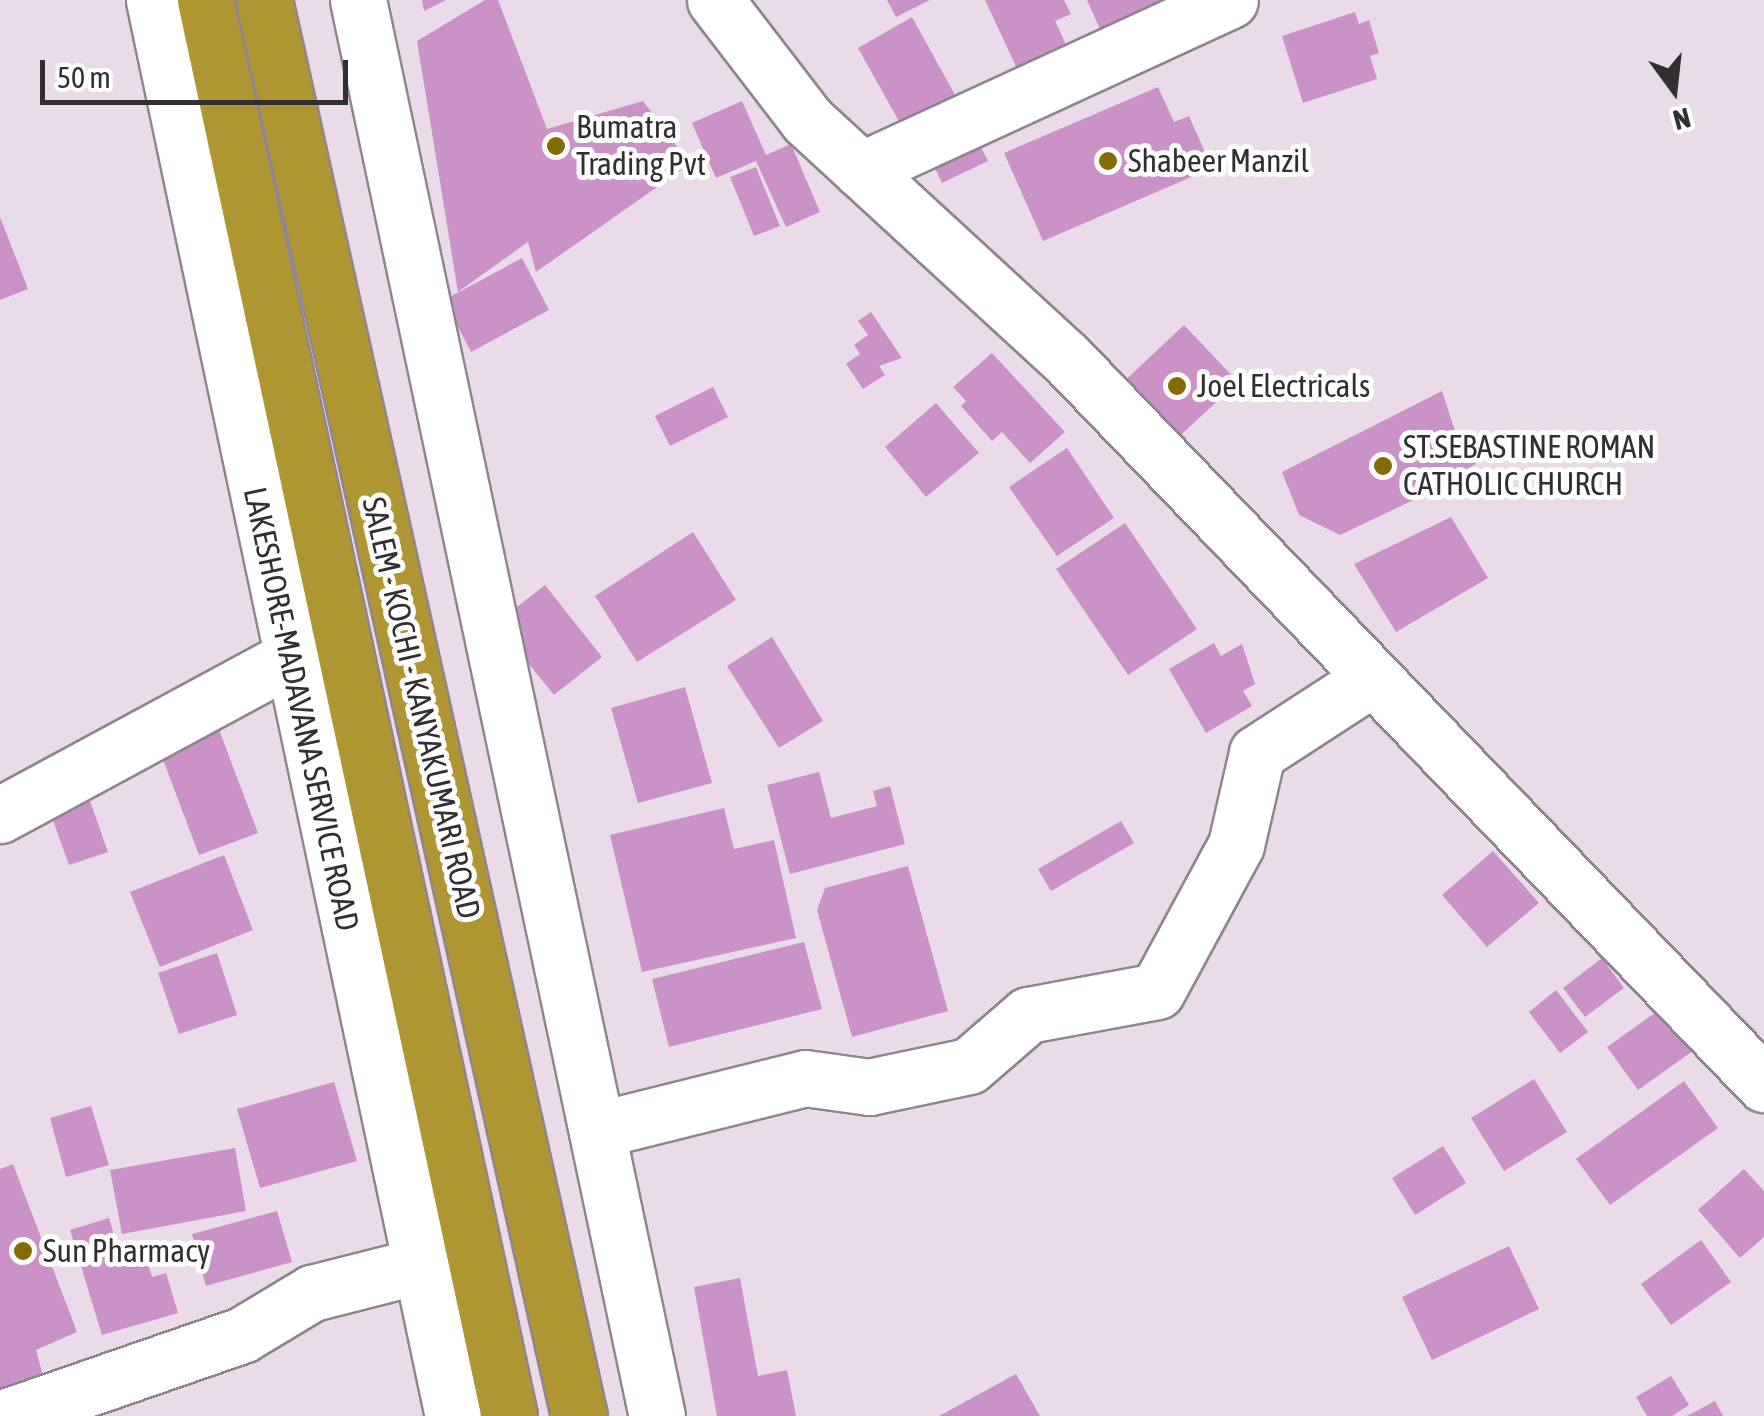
<!DOCTYPE html>
<style>
body{margin:0}
#map{position:relative;width:1764px;height:1416px;overflow:hidden;background:#e9dce8;font-family:"Asap Condensed",sans-serif}
div>[style]{position:absolute}
[style*='--x']{left:calc(var(--x)*1px);top:calc(var(--y)*1px);width:calc(var(--w)*1px);rotate:calc(var(--a)*1deg)}
.building>*{inset:0;background:#cb92c7}
.roads{filter:drop-shadow(2px 0 #90848e) drop-shadow(-2px 0 #90848e) drop-shadow(0 2px #90848e) drop-shadow(0 -2px #90848e)}
.minor>*{height:55px;margin:-27.5px;padding:0 27.5px;transform-origin:27.5px;border-radius:27.5px;background:#fff}
.highway>*{height:55px;margin:-27.5px;padding:0 27.5px;transform-origin:27.5px;border-radius:27.5px;background:#af9633}
.dots>*{width:28px;height:28px;translate:-50% -50%;box-sizing:border-box;border:5px solid #fff;border-radius:50%}
span{translate:-50% -50%;white-space:nowrap;text-align:center;line-height:1.15;-webkit-text-stroke:10px #fff;paint-order:stroke}
.poi-label{font-size:32px;color:#332e32}
.left{translate:0 -50%;text-align:left}
.street-label{font-size:32px;color:#332e32}
.north{position:absolute;left:1624px;top:40px;width:100px;height:100px;-webkit-text-stroke:8px #fff;paint-order:stroke;rotate:165deg;font-size:28px;font-weight:700;line-height:40px;text-align:center;color:#332e32}
.north::after{content:'';display:block;margin:auto;width:35px;height:45px;background:#332e32;clip-path:polygon(50% 0,100% 100%,50% 72%,0 100%)}
.scale{position:absolute;left:40px;top:60px;width:308px;height:45px;box-sizing:border-box;border:5px solid #332e32;border-top:0;padding-left:12px;font-size:30px;line-height:35px;white-space:nowrap;color:#332e32;-webkit-text-stroke:8px #fff;paint-order:stroke}
</style>
<div id="map">
<div class="building">
<div style="clip-path:polygon(422px 0,446px 0,424px 11px)"></div>
<div style="clip-path:polygon(485px 0,498px 0,547px 129px,643px 101px,690px 164px,536px 272px,528px 242px,458px 292px,417px 41px)"></div>
<div style="clip-path:polygon(887px 0,930px 0,896px 17px)"></div>
<div style="clip-path:polygon(985px 0,1064px 0,1071px 14px,1055px 21px,1070px 53px,1020px 75px)"></div>
<div style="clip-path:polygon(1087px 0,1193px 0,1109px 49px)"></div>
<div style="clip-path:polygon(1355px 12px,1359px 24px,1369px 20px,1379px 53px,1370px 56px,1377px 79px,1303px 103px,1282px 36px)"></div>
<div style="clip-path:polygon(912px 17px,955px 95px,901px 125px,858px 48px)"></div>
<div style="clip-path:polygon(1158px 87px,1174px 122px,1189px 116px,1212px 168px,1043px 241px,1004px 153px)"></div>
<div style="clip-path:polygon(742px 101px,766px 155px,791px 144px,820px 212px,786px 227px,756px 161px,716px 178px,692px 123px)"></div>
<div style="clip-path:polygon(973px 131px,988px 161px,942px 183px,928px 153px)"></div>
<div style="clip-path:polygon(756px 167px,780px 226px,754px 236px,730px 177px)"></div>
<div style="clip-path:polygon(0 217px,28px 289px,0 300px)"></div>
<div style="clip-path:polygon(522px 258px,549px 310px,471px 352px,444px 300px)"></div>
<div style="clip-path:polygon(871px 312px,902px 358px,879px 366px,885px 375px,863px 389px,846px 364px,860px 354px,854px 345px,868px 335px,858px 321px)"></div>
<div style="clip-path:polygon(1184px 325px,1238px 382px,1169px 446px,1116px 389px)"></div>
<div style="clip-path:polygon(992px 353px,1065px 432px,1030px 463px,1002px 432px,992px 441px,961px 406px,966px 401px,953px 387px)"></div>
<div style="clip-path:polygon(713px 387px,728px 417px,670px 446px,655px 416px)"></div>
<div style="clip-path:polygon(1442px 391px,1458px 440px,1481px 460px,1447px 484px,1340px 535px,1299px 515px,1282px 472px)"></div>
<div style="clip-path:polygon(936px 403px,979px 453px,926px 497px,885px 447px)"></div>
<div style="clip-path:polygon(1067px 448px,1114px 518px,1057px 556px,1009px 487px)"></div>
<div style="clip-path:polygon(1451px 517px,1488px 578px,1396px 632px,1354px 564px)"></div>
<div style="clip-path:polygon(1125px 523px,1197px 629px,1128px 675px,1056px 569px)"></div>
<div style="clip-path:polygon(693px 532px,736px 600px,637px 662px,595px 596px)"></div>
<div style="clip-path:polygon(545px 585px,602px 657px,554px 695px,496px 623px)"></div>
<div style="clip-path:polygon(772px 637px,823px 721px,779px 748px,727px 666px)"></div>
<div style="clip-path:polygon(1214px 643px,1221px 656px,1242px 644px,1255px 684px,1243px 691px,1252px 706px,1206px 733px,1169px 669px)"></div>
<div style="clip-path:polygon(685px 687px,712px 783px,638px 803px,611px 708px)"></div>
<div style="clip-path:polygon(218px 727px,258px 833px,199px 855px,159px 749px)"></div>
<div style="clip-path:polygon(819px 772px,831px 818px,877px 806px,873px 791px,890px 786px,905px 844px,790px 874px,767px 785px)"></div>
<div style="clip-path:polygon(89px 798px,108px 852px,69px 865px,50px 812px)"></div>
<div style="clip-path:polygon(724px 808px,734px 849px,774px 840px,796px 938px,642px 972px,610px 835px)"></div>
<div style="clip-path:polygon(1121px 821px,1134px 843px,1051px 891px,1038px 869px)"></div>
<div style="clip-path:polygon(1493px 851px,1539px 903px,1487px 947px,1442px 895px)"></div>
<div style="clip-path:polygon(224px 855px,253px 930px,160px 967px,130px 892px)"></div>
<div style="clip-path:polygon(908px 866px,948px 1011px,852px 1037px,817px 910px,825px 888px)"></div>
<div style="clip-path:polygon(804px 942px,822px 1009px,669px 1047px,652px 979px)"></div>
<div style="clip-path:polygon(217px 953px,237px 1015px,179px 1034px,158px 973px)"></div>
<div style="clip-path:polygon(1602px 958px,1624px 988px,1585px 1017px,1563px 988px)"></div>
<div style="clip-path:polygon(1556px 990px,1588px 1032px,1560px 1053px,1529px 1012px)"></div>
<div style="clip-path:polygon(1666px 1005px,1697px 1048px,1638px 1090px,1607px 1047px)"></div>
<div style="clip-path:polygon(1534px 1079px,1567px 1132px,1504px 1171px,1471px 1118px)"></div>
<div style="clip-path:polygon(1684px 1081px,1718px 1128px,1610px 1205px,1576px 1159px)"></div>
<div style="clip-path:polygon(334px 1082px,357px 1161px,260px 1188px,237px 1109px)"></div>
<div style="clip-path:polygon(91px 1106px,109px 1165px,66px 1177px,50px 1118px)"></div>
<div style="clip-path:polygon(1443px 1146px,1466px 1183px,1415px 1215px,1392px 1178px)"></div>
<div style="clip-path:polygon(235px 1148px,246px 1211px,122px 1234px,110px 1170px)"></div>
<div style="clip-path:polygon(13px 1164px,77px 1332px,36px 1350px,46px 1387px,0 1404px,0 1169px)"></div>
<div style="clip-path:polygon(1744px 1169px,1764px 1191px,1764px 1237px,1740px 1258px,1698px 1210px)"></div>
<div style="clip-path:polygon(277px 1211px,292px 1262px,206px 1286px,192px 1234px)"></div>
<div style="clip-path:polygon(109px 1218px,120px 1255px,143px 1248px,152px 1277px,166px 1273px,178px 1313px,102px 1335px,70px 1230px)"></div>
<div style="clip-path:polygon(1701px 1240px,1731px 1282px,1671px 1325px,1641px 1284px)"></div>
<div style="clip-path:polygon(1509px 1246px,1539px 1309px,1432px 1360px,1402px 1297px)"></div>
<div style="clip-path:polygon(740px 1278px,758px 1376px,787px 1370px,796px 1416px,717px 1416px,694px 1287px)"></div>
<div style="clip-path:polygon(1016px 1374px,1040px 1416px,939px 1416px)"></div>
<div style="clip-path:polygon(1671px 1376px,1689px 1405px,1672px 1416px,1647px 1416px,1636px 1397px)"></div>
<div style="clip-path:polygon(1715px 1401px,1723px 1416px,1687px 1416px)"></div>
</div>
<div class="roads">
<div class="minor">
<div style="--x:154;--y:0;--w:1447;--a:78.08"></div>
<div style="--x:358;--y:0;--w:1447;--a:78.08"></div>
<div style="--x:715;--y:0;--w:151;--a:52.5"></div>
<div style="--x:807;--y:120;--w:353;--a:42.6"></div>
<div style="--x:1067;--y:359;--w:1006;--a:46.13"></div>
<div style="--x:861;--y:170;--w:406;--a:-24.7"></div>
<div style="--x:0;--y:815;--w:328;--a:-28.4"></div>
<div style="--x:597;--y:1130;--w:214;--a:-14"></div>
<div style="--x:805;--y:1078;--w:65;--a:8"></div>
<div style="--x:869;--y:1087;--w:102;--a:-11.9"></div>
<div style="--x:969;--y:1066;--w:78;--a:-40.8"></div>
<div style="--x:1028;--y:1015;--w:131;--a:-10.5"></div>
<div style="--x:1157;--y:991;--w:166;--a:-61.6"></div>
<div style="--x:1236;--y:845;--w:94;--a:-77.1"></div>
<div style="--x:1257;--y:753;--w:136;--a:-33"></div>
<div style="--x:8;--y:1416;--w:248;--a:-19.1"></div>
<div style="--x:242;--y:1335;--w:82;--a:-31"></div>
<div style="--x:312;--y:1293;--w:114;--a:-14.3"></div>
</div>
<div class="highway">
<div style="--x:205;--y:0;--w:1448;--a:77.88"></div>
<div style="--x:264;--y:0;--w:1451;--a:77.46"></div>
</div>
</div>
<div class="dots">
<div style="left:556px;top:146px;background:#816c06"></div>
<div style="left:1108px;top:161px;background:#816c06"></div>
<div style="left:1177px;top:386px;background:#816c06"></div>
<div style="left:1383px;top:466px;background:#816c06"></div>
<div style="left:23px;top:1251px;background:#816c06"></div>
</div>
<div class="poi-label">
<span class="left" style="left:576px;top:146px">Bumatra<br>Trading Pvt</span>
<span class="left" style="left:1128px;top:161px">Shabeer Manzil</span>
<span class="left" style="left:1197px;top:386px">Joel Electricals</span>
<span class="left" style="left:1403px;top:466px">ST.SEBASTINE ROMAN<br>CATHOLIC CHURCH</span>
<span class="left" style="left:43px;top:1251px">Sun Pharmacy</span>
</div>
<div class="street-label">
<span style="left:421px;top:708px;rotate:77deg">SALEM - KOCHI - KANYAKUMARI ROAD</span>
<span style="left:301px;top:709px;rotate:78deg">LAKESHORE-MADAVANA SERVICE ROAD</span>
</div>
<div class="north">N</div>
<div class="scale">50 m</div>
</div>
